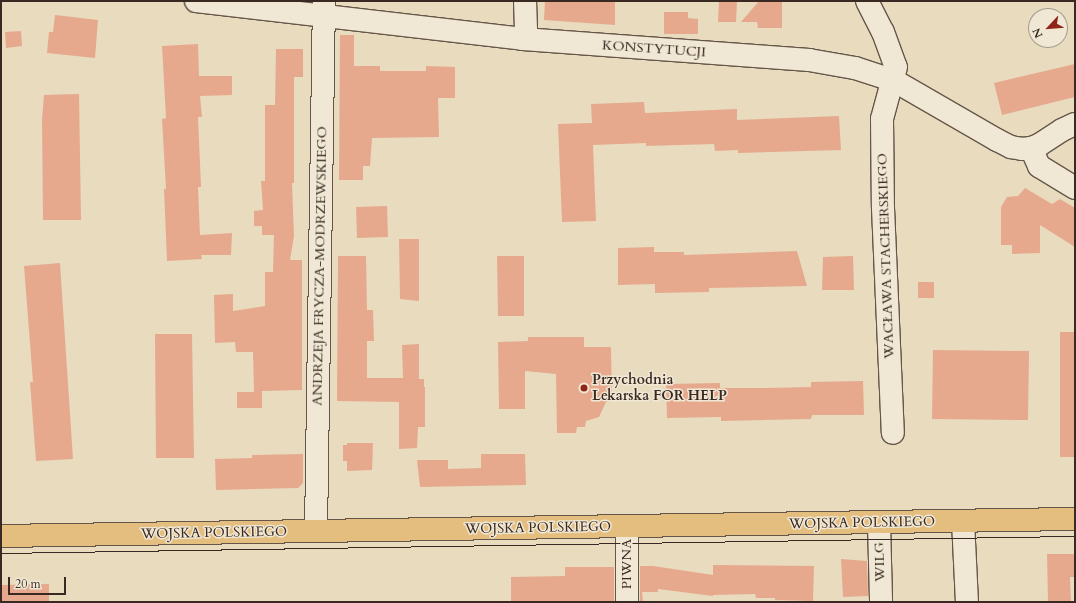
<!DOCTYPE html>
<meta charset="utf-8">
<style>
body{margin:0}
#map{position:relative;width:1076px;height:603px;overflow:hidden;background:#e8dbbe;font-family:Cardo,serif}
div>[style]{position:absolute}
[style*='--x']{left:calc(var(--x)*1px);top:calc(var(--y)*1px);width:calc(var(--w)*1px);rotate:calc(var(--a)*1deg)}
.building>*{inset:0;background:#e6a98e}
.roads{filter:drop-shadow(1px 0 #665649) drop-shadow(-1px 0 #665649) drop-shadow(0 1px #665649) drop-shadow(0 -1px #665649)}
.minor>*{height:22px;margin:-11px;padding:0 11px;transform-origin:11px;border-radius:11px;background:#f0e8d5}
.major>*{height:22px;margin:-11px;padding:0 11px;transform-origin:11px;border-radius:11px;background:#e4be7f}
.tram>*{height:1px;margin:-0.5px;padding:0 0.5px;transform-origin:0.5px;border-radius:0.5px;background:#3a2922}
.dots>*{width:11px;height:11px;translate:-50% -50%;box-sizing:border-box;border:2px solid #f0e8d5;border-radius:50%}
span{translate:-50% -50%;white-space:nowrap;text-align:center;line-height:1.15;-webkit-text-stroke:3px #f0e8d5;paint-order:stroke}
.street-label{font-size:14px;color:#3a2922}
.poi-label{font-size:14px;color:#3a2922;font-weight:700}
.left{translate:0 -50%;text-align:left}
.frame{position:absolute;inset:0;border:2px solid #3a2922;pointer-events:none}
.north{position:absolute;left:1028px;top:8px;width:40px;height:40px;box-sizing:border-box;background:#f0e8d5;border:1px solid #a79c8d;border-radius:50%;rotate:244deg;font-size:11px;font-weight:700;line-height:16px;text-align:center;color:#3a2922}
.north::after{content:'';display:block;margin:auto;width:14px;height:18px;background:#8f2418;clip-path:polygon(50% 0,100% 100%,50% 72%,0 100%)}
.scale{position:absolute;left:8px;top:577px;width:58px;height:18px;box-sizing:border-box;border:2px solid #3a2922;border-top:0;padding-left:5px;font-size:12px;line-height:14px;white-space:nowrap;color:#3a2922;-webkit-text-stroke:3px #f0e8d5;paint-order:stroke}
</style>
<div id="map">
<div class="building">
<div style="clip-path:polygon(545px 1px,615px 1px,615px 25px,544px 20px)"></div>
<div style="clip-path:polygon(719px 1px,737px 1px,736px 22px,718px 22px)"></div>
<div style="clip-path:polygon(759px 1px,782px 1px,782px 28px,758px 28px,757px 22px,741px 22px)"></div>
<div style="clip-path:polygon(664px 12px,688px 12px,688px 18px,698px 19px,698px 34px,664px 34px)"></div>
<div style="clip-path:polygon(55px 15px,98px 20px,95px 58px,47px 53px,49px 32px,53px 32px)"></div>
<div style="clip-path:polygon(21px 31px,22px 46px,6px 48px,5px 32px)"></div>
<div style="clip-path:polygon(340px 35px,354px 35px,354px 66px,380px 66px,380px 71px,426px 71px,426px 66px,455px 67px,455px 98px,438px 98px,439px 137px,372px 138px,370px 166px,363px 166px,363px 180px,339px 180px)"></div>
<div style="clip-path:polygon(198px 44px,199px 76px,232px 76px,232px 95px,200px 96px,202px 117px,198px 117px,201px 187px,198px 187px,200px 235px,232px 233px,231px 255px,201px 255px,202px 259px,167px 261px,164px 189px,166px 189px,162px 119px,166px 118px,162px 46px)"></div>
<div style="clip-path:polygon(276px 49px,303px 49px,303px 77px,294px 77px,294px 183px,292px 183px,294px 236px,290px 260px,302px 260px,302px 390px,262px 391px,262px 408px,237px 408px,237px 392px,258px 392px,254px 392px,253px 352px,236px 352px,235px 342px,215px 343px,214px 295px,233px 294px,233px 311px,265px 306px,265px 272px,273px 272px,274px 235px,262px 235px,262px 226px,254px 226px,254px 211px,263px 210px,261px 181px,265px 181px,265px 105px,275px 105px)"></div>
<div style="clip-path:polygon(1075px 64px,1075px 97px,1002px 115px,994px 83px)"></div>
<div style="clip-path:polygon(79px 94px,81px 220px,43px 220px,42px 120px,44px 95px)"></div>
<div style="clip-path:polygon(644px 102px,645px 113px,737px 109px,737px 120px,839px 116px,841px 150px,738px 153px,738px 150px,715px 151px,714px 144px,646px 146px,646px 143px,593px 145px,596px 221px,562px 222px,558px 124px,592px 123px,591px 104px)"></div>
<div style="clip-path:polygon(1025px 188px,1052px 204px,1060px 199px,1075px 208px,1075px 247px,1040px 225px,1040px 253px,1012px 254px,1012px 245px,1001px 245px,1001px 207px,1007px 197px,1018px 196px)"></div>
<div style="clip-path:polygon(387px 206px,388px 237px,357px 238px,356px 207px)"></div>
<div style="clip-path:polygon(399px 239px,419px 239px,419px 301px,400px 299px)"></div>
<div style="clip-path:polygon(654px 247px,654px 252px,684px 252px,684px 255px,797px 251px,807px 286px,709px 288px,709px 292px,655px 293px,655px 284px,618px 285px,618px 248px)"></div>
<div style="clip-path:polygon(338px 256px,366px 256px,367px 310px,373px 310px,374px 341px,367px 341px,367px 378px,403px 378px,402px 345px,419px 344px,419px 379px,424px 379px,424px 387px,425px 387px,425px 427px,418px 427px,417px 448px,399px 449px,399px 402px,337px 401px)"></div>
<div style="clip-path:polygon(497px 256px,524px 256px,524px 316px,498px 316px)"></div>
<div style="clip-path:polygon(853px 256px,854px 290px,822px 290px,823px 257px)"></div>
<div style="clip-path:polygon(60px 263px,73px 459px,36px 461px,30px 382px,33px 382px,24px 266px)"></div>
<div style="clip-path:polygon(918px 282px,934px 282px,934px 298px,918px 298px)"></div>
<div style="clip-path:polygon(1060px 332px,1075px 332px,1075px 457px,1060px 457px)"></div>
<div style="clip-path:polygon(155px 334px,192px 334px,194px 458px,156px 458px)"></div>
<div style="clip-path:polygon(528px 337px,584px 337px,584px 347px,611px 347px,612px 401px,606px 402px,599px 417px,586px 421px,585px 427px,577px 427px,576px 433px,557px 433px,556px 374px,525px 371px,525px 409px,499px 409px,498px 342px,528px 341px)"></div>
<div style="clip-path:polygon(933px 350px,1029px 351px,1028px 420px,932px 419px)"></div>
<div style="clip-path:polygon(863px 381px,864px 415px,812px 415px,811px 419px,721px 421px,721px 417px,667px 418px,666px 384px,720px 383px,720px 388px,766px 388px,811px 387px,811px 382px)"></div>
<div style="clip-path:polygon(347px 443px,373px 443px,372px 470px,347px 471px,347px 461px,343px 461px,343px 445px,347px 445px)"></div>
<div style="clip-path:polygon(303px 454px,303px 483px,298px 488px,216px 490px,215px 459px,252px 458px,252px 455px)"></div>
<div style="clip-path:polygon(481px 454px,525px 454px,526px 485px,420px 487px,417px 460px,448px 460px,448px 469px,481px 468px)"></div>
<div style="clip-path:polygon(1047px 554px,1075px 554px,1075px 577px,1070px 577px,1071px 602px,1048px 602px)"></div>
<div style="clip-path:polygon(841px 559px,867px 561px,868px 596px,843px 597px)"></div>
<div style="clip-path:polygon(713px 565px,814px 566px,813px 601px,775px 600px,775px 598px,756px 598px,755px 594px,713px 595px,713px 596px,658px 589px,658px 592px,642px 592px,643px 602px,640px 602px,640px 566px,653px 566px,713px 575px)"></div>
<div style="clip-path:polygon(565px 567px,614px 567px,614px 602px,511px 602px,511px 577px,565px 576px)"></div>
<div style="clip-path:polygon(49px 584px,49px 602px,1px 602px,1px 585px)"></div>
</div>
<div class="roads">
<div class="minor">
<div style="--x:196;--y:1;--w:329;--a:6.6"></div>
<div style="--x:523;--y:39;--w:287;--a:4.2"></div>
<div style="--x:809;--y:60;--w:47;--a:9.9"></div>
<div style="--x:855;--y:68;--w:40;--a:18"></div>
<div style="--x:893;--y:80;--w:120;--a:30"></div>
<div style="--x:997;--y:140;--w:16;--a:27"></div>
<div style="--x:1011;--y:147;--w:11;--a:10"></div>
<div style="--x:1022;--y:149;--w:9;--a:-6"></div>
<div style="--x:1031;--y:148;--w:9;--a:-21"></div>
<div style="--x:1039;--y:145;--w:27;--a:-33"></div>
<div style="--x:1062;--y:130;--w:14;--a:-25"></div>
<div style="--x:867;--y:1;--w:35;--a:63"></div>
<div style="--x:883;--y:32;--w:37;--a:70"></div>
<div style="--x:896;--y:67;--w:54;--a:105.1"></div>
<div style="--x:882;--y:119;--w:89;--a:89.4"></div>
<div style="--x:883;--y:208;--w:225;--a:87.5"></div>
<div style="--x:523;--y:39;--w:10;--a:-73"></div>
<div style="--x:526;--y:29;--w:28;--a:-92"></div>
<div style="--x:1031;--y:148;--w:20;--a:66"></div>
<div style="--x:1039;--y:166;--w:42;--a:31.4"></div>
<div style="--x:963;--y:521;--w:81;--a:87.2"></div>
<div style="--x:879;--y:523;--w:79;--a:88.5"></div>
<div style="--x:316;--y:531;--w:530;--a:-89.14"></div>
<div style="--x:627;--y:602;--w:76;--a:-90"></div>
</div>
<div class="major">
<div style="--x:1;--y:536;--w:1074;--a:-0.91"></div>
</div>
</div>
<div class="tram">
<div style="--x:1;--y:553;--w:1074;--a:-0.91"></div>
</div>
<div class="dots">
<div style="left:584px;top:388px;background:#8f2418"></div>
</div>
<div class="street-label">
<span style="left:654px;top:49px;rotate:4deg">KONSTYTUCJI</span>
<span style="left:886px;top:256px;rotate:-92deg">WACŁAWA STACHERSKIEGO</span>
<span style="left:320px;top:266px;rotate:-89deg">ANDRZEJA FRYCZA-MODRZEWSKIEGO</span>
<span style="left:862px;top:523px;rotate:-1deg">WOJSKA POLSKIEGO</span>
<span style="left:538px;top:528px;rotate:-1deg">WOJSKA POLSKIEGO</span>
<span style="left:214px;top:533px;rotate:-1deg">WOJSKA POLSKIEGO</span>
<span style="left:880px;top:562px;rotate:-91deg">WILG</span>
<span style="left:627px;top:564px;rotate:-90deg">PIWNA</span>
</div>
<div class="poi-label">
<span class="left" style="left:592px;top:388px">Przychodnia<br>Lekarska FOR HELP</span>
</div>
<div class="frame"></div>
<div class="north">N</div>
<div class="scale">20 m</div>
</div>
